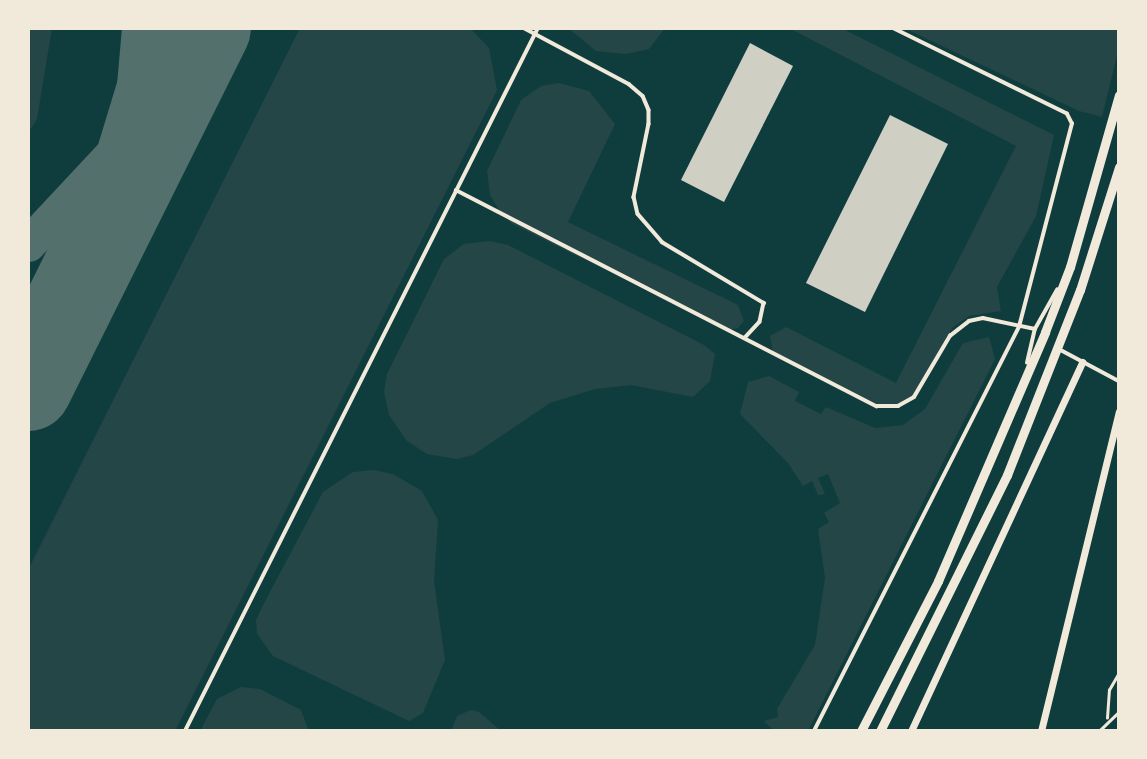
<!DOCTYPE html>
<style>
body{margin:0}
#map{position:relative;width:1147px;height:759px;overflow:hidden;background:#0f3d3e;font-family:"Alegreya Sans",sans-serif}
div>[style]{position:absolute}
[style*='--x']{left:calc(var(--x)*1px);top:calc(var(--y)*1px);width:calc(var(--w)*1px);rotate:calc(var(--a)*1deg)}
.green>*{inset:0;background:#244646}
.taxiway>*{height:35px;margin:-17.5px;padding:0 17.5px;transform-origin:17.5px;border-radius:17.5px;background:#53706d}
.runway>*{height:88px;margin:-44px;padding:0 44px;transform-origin:44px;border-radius:44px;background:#53706d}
.building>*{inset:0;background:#cfcfc3}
.path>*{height:2.5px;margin:-1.25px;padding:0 1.25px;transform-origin:1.25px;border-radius:1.25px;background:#f1e9da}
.service>*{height:3.5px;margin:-1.75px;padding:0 1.75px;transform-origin:1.75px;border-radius:1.75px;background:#f1e9da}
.minor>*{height:7px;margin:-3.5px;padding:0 3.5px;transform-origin:3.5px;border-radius:3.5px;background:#f1e9da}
.tertiary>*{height:9px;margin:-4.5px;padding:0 4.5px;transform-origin:4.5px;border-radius:4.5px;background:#f1e9da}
span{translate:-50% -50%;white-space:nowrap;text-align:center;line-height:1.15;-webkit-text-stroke:7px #f1e9da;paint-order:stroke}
.frame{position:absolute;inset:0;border:30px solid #f1e9da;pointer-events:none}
</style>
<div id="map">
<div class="green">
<div style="clip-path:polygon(28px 28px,52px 28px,37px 119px,28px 133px)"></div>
<div style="clip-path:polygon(300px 28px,470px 28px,489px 48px,497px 90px,175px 731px,28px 731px,28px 570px)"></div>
<div style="clip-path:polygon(568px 28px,665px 28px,649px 49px,626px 54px,596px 51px)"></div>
<div style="clip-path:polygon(789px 28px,841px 28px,1054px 135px,1036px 216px,997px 287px,1001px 311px,969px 316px,952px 328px,917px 392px,898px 407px,877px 404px,773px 353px,770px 336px,786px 327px,896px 383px,1016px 146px)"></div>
<div style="clip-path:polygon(904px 28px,1119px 28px,1119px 47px,1102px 117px,1079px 111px)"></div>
<div style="clip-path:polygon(559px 83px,589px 91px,615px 124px,568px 222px,738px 305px,744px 321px,738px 328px,729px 330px,557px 246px,511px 223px,499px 210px,490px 195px,487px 171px,521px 100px,541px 86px)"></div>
<div style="clip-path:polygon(489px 241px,508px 245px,704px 345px,715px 354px,710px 381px,693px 397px,631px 385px,595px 389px,550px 403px,473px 455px,457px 459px,427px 454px,407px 441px,389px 415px,384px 392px,387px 374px,444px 259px,464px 244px)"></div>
<div style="clip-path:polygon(989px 337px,995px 359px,808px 731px,774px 731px,764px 721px,778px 717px,777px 709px,815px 645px,825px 578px,818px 529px,829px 522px,824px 513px,840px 503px,828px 474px,818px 478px,825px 494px,818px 495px,812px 481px,803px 486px,788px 463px,740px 414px,748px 382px,769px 376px,799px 392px,795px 401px,821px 414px,826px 407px,875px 428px,903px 425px,925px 409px,963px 343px)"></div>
<div style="clip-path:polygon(374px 470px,393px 474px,422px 491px,438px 520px,434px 581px,445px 660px,423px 713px,409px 721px,273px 656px,257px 634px,256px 620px,263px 605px,323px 492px,353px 472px)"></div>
<div style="clip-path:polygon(241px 687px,260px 689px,301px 710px,309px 731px,200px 731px,217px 699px)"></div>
<div style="clip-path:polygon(471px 710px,479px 712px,501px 731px,451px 731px,457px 716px)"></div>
</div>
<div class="taxiway">
<div style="--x:28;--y:244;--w:125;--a:-47"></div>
<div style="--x:113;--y:153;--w:154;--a:-54.2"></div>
<div style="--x:64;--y:315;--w:240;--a:-73.1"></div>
<div style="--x:134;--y:85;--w:57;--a:-85"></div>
</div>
<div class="runway">
<div style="--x:28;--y:387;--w:401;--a:-63.5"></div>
</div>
<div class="building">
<div style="clip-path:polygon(750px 43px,793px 66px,724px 202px,681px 180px)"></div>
<div style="clip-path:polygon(890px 115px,948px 144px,865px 312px,806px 283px)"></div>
</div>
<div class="path">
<div style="--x:1107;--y:718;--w:28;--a:-86"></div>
<div style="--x:1109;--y:690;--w:20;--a:-60"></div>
<div style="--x:1099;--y:731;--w:28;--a:-44"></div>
</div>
<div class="service">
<div style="--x:524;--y:28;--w:119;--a:28.1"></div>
<div style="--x:629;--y:84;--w:18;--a:41"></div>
<div style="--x:643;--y:96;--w:15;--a:67"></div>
<div style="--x:649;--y:110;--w:14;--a:90"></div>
<div style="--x:649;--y:124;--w:75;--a:101.6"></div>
<div style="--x:634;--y:197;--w:17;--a:77"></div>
<div style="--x:638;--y:214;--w:37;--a:49"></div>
<div style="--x:662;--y:242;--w:119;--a:30.9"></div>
<div style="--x:764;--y:303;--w:19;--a:102"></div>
<div style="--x:760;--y:322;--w:22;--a:133"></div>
<div style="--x:456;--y:190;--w:473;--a:27.2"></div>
<div style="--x:877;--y:406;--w:21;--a:0"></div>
<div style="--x:898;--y:406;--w:18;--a:-29"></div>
<div style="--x:914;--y:397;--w:71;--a:-59.5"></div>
<div style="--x:950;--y:336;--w:24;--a:-38"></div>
<div style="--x:969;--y:321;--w:14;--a:-12"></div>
<div style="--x:983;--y:318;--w:53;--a:11.9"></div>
<div style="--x:1059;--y:349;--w:68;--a:28.1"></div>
<div style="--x:1027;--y:363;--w:35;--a:-77"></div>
<div style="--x:1035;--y:329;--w:45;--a:-60.6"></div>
<div style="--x:185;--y:731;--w:787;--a:-63.34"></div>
<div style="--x:814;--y:731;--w:453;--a:-63.1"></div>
<div style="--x:1019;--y:327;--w:210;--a:-75.4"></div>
<div style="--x:1072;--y:124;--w:11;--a:-117"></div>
<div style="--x:1067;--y:114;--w:195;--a:-153.8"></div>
</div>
<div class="minor">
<div style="--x:911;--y:731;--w:407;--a:-65.1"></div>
<div style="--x:1041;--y:731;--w:329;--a:-76.3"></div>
</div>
<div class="tertiary">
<div style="--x:861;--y:731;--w:169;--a:-62.8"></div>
<div style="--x:938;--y:581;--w:271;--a:-66.7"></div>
<div style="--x:1045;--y:332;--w:70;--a:-69"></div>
<div style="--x:1070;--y:267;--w:179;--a:-74.1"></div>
<div style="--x:880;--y:731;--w:286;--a:-63.6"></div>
<div style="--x:1007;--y:475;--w:199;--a:-68.5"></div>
<div style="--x:1080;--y:290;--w:129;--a:-72.4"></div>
</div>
<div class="frame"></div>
</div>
